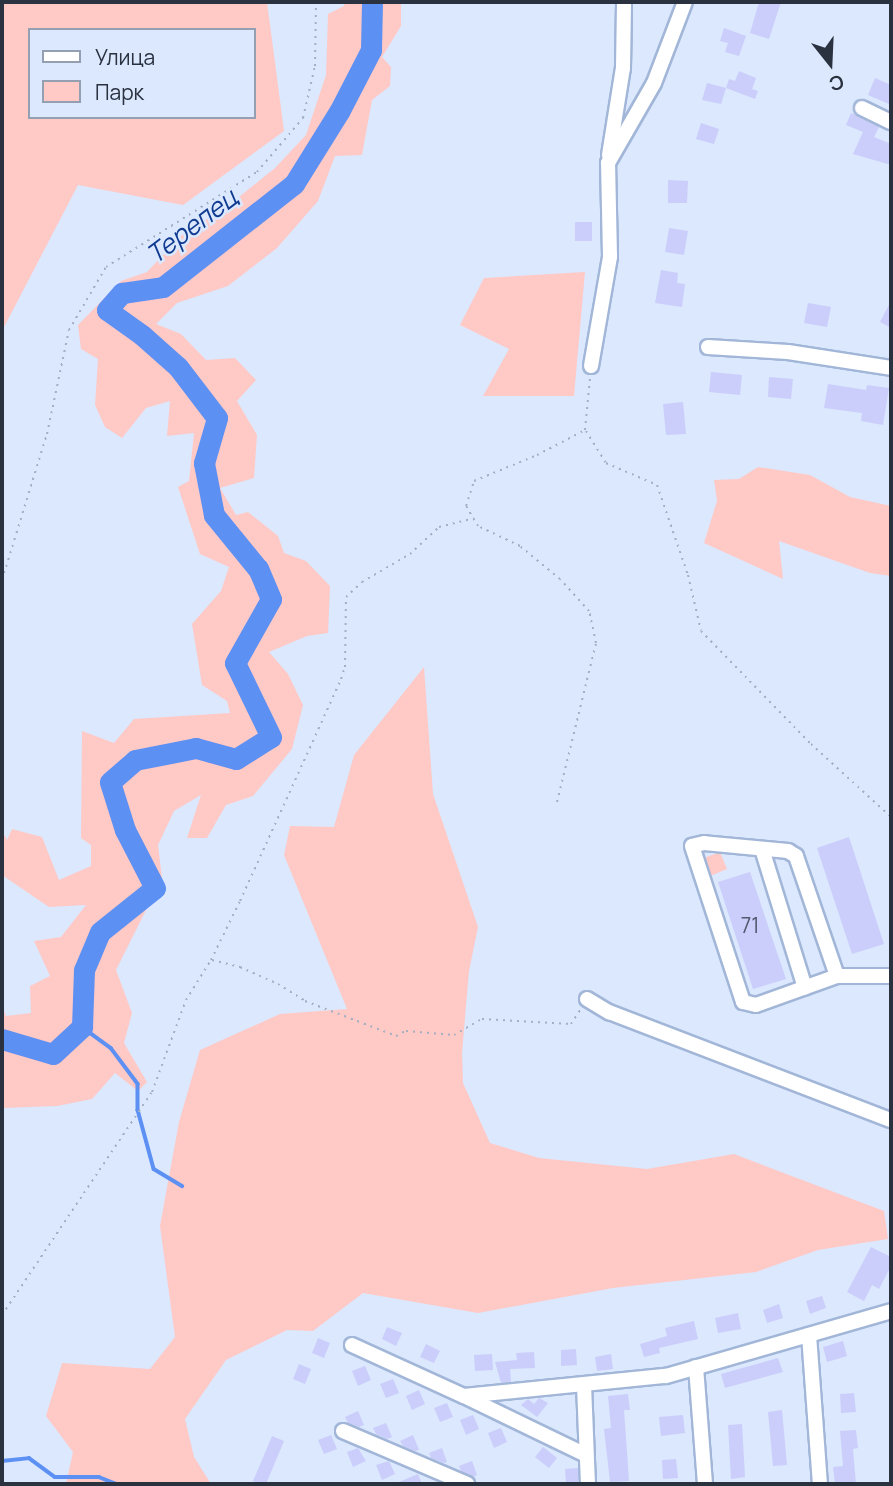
<!DOCTYPE html>
<meta charset="utf-8">
<style>
body{margin:0}
#map{position:relative;width:893px;height:1486px;overflow:hidden;background:#dbe8fe;font-family:Manrope,sans-serif}
div>[style]{position:absolute}
[style*='--x']{left:calc(var(--x)*1px);top:calc(var(--y)*1px);width:calc(var(--w)*1px);rotate:calc(var(--a)*1deg)}
.green>*{inset:0;background:#ffc9c6}
.stream>*{height:3.5px;margin:-1.75px;padding:0 1.75px;transform-origin:1.75px;border-radius:1.75px;background:#5d90f3}
.river>*{height:21px;margin:-10.5px;padding:0 10.5px;transform-origin:10.5px;border-radius:10.5px;background:#5d90f3}
.building>*{inset:0;background:#cbcefb}
.path>*{height:2px;margin-top:-1px;transform-origin:0;background:repeating-linear-gradient(90deg,#a4afc2 0 2px,transparent 0 7px)}
.roads{filter:drop-shadow(2px 0 #a2b6d8) drop-shadow(-2px 0 #a2b6d8) drop-shadow(0 2px #a2b6d8) drop-shadow(0 -2px #a2b6d8)}
.minor>*{height:14px;margin:-7px;padding:0 7px;transform-origin:7px;border-radius:7px;background:#fff}
span{translate:-50% -50%;white-space:nowrap;text-align:center;line-height:1.15;-webkit-text-stroke:5px #dbe8fe;paint-order:stroke}
.number-label{font-size:21px;color:#52586e}
.number-label span{-webkit-text-stroke-width:0}
.water-label{font-size:26px;color:#103b90;font-style:italic}
.frame{position:absolute;inset:0;border:4px solid #2a313f;pointer-events:none}
.legend{position:absolute;left:28px;top:28px;width:228px;height:91px;box-sizing:border-box;background:#dbe8fe;border:2px solid #949fb2;margin:0;padding:9px 12px;list-style:none;font-size:21px;color:#2a313f}
.legend li{display:flex;align-items:center;gap:14px;height:35px}
.legend b{width:35px;border:2px solid #949fb2}
.north{position:absolute;left:795px;top:28px;width:70px;height:70px;-webkit-text-stroke:5px #dbe8fe;paint-order:stroke;rotate:162deg;font-size:19px;font-weight:700;line-height:28px;text-align:center;color:#2a313f}
.north::after{content:'';display:block;margin:auto;width:24px;height:32px;background:#2a313f;clip-path:polygon(50% 0,100% 100%,50% 72%,0 100%)}
</style>
<div id="map">
<div class="green">
<div style="clip-path:polygon(evenodd,2px 2px,267px 2px,284px 131px,183px 205px,78px 185px,2px 331px,2px 2px,30px 30px,254px 30px,254px 117px,30px 117px,30px 30px)"></div>
<div style="clip-path:polygon(345px 2px,401px 2px,401px 26px,382px 57px,391px 67px,390px 86px,372px 100px,362px 155px,335px 156px,318px 201px,277px 248px,228px 286px,177px 303px,156px 324px,181px 334px,206px 360px,235px 358px,256px 380px,237px 401px,257px 435px,254px 478px,220px 488px,236px 515px,248px 512px,278px 536px,284px 553px,306px 561px,330px 586px,328px 633px,307px 636px,269px 652px,288px 674px,303px 705px,292px 749px,253px 796px,226px 805px,207px 838px,187px 838px,201px 795px,174px 811px,158px 845px,162px 878px,116px 970px,132px 1013px,124px 1043px,147px 1082px,138px 1091px,115px 1073px,92px 1099px,57px 1106px,2px 1108px,2px 1007px,6px 1016px,31px 1013px,30px 986px,50px 976px,34px 941px,61px 937px,86px 905px,49px 907px,2px 875px,2px 831px,7px 840px,12px 829px,42px 837px,59px 880px,91px 866px,91px 845px,81px 838px,82px 731px,114px 743px,134px 719px,230px 713px,227px 701px,202px 685px,192px 624px,221px 591px,229px 567px,200px 554px,178px 487px,189px 481px,194px 433px,167px 436px,170px 401px,146px 408px,122px 438px,105px 427px,95px 405px,98px 359px,81px 349px,78px 325px,121px 281px,147px 272px,183px 234px,229px 205px,275px 168px,306px 135px,326px 75px,328px 14px,344px 6px)"></div>
<div style="clip-path:polygon(585px 272px,574px 396px,483px 396px,509px 349px,460px 325px,484px 278px)"></div>
<div style="clip-path:polygon(758px 467px,810px 475px,850px 497px,891px 506px,891px 576px,870px 573px,779px 541px,783px 579px,704px 543px,717px 501px,714px 480px,739px 479px)"></div>
<div style="clip-path:polygon(424px 667px,433px 794px,478px 927px,469px 971px,462px 1053px,463px 1083px,490px 1143px,539px 1158px,647px 1169px,734px 1154px,884px 1211px,888px 1239px,818px 1250px,756px 1272px,613px 1288px,478px 1313px,363px 1293px,313px 1331px,287px 1330px,226px 1360px,185px 1419px,194px 1457px,211px 1484px,66px 1484px,73px 1452px,46px 1416px,62px 1363px,150px 1369px,175px 1337px,160px 1226px,179px 1122px,200px 1050px,280px 1014px,347px 1009px,284px 855px,290px 826px,334px 827px,354px 755px)"></div>
<div style="clip-path:polygon(720px 852px,727px 869px,710px 876px,704px 858px)"></div>
</div>
<div class="stream">
<div style="--x:82;--y:1027;--w:36;--a:36"></div>
<div style="--x:111;--y:1048;--w:45;--a:53.1"></div>
<div style="--x:138;--y:1084;--w:26;--a:90"></div>
<div style="--x:138;--y:1110;--w:61;--a:74.8"></div>
<div style="--x:154;--y:1169;--w:33;--a:31"></div>
<div style="--x:2;--y:1461;--w:27;--a:-6"></div>
<div style="--x:29;--y:1458;--w:32;--a:36"></div>
<div style="--x:55;--y:1477;--w:44;--a:0"></div>
<div style="--x:99;--y:1477;--w:18;--a:22"></div>
</div>
<div class="river">
<div style="--x:2;--y:1039;--w:53;--a:16.4"></div>
<div style="--x:53;--y:1054;--w:40;--a:-43"></div>
<div style="--x:82;--y:1027;--w:57;--a:-88"></div>
<div style="--x:84;--y:970;--w:41;--a:-67.2"></div>
<div style="--x:100;--y:932;--w:70;--a:-38.7"></div>
<div style="--x:155;--y:888;--w:65;--a:-117.3"></div>
<div style="--x:125;--y:830;--w:50;--a:-107.4"></div>
<div style="--x:110;--y:782;--w:33;--a:-41"></div>
<div style="--x:135;--y:760;--w:62;--a:-11.1"></div>
<div style="--x:196;--y:748;--w:41;--a:15.4"></div>
<div style="--x:236;--y:759;--w:41;--a:-32.2"></div>
<div style="--x:271;--y:737;--w:82;--a:-115.9"></div>
<div style="--x:235;--y:663;--w:73;--a:-60.6"></div>
<div style="--x:271;--y:599;--w:33;--a:-113"></div>
<div style="--x:258;--y:569;--w:70;--a:-129.2"></div>
<div style="--x:214;--y:515;--w:53;--a:-100.9"></div>
<div style="--x:204;--y:463;--w:47;--a:-73.9"></div>
<div style="--x:217;--y:418;--w:64;--a:-127.4"></div>
<div style="--x:178;--y:367;--w:48;--a:-138.4"></div>
<div style="--x:142;--y:335;--w:43;--a:-144.5"></div>
<div style="--x:107;--y:310;--w:23;--a:-49"></div>
<div style="--x:122;--y:293;--w:41;--a:-8.3"></div>
<div style="--x:163;--y:287;--w:167;--a:-38.2"></div>
<div style="--x:294;--y:184;--w:87;--a:-58.1"></div>
<div style="--x:340;--y:110;--w:68;--a:-62.7"></div>
<div style="--x:371;--y:50;--w:48;--a:-88.8"></div>
</div>
<div class="building">
<div style="clip-path:polygon(759px 2px,781px 2px,769px 39px,750px 33px)"></div>
<div style="clip-path:polygon(724px 28px,746px 36px,739px 56px,725px 52px,728px 43px,720px 41px)"></div>
<div style="clip-path:polygon(739px 71px,756px 78px,752px 89px,758px 91px,755px 99px,726px 88px,729px 79px,735px 81px)"></div>
<div style="clip-path:polygon(875px 78px,891px 85px,889px 104px,868px 95px)"></div>
<div style="clip-path:polygon(707px 83px,726px 88px,721px 104px,702px 100px)"></div>
<div style="clip-path:polygon(851px 113px,879px 127px,874px 137px,891px 144px,891px 165px,853px 154px,863px 132px,846px 125px)"></div>
<div style="clip-path:polygon(701px 123px,719px 129px,714px 144px,696px 139px)"></div>
<div style="clip-path:polygon(668px 180px,688px 181px,687px 203px,668px 203px)"></div>
<div style="clip-path:polygon(575px 222px,592px 222px,592px 241px,575px 241px)"></div>
<div style="clip-path:polygon(669px 228px,688px 231px,684px 255px,665px 252px)"></div>
<div style="clip-path:polygon(661px 270px,678px 273px,677px 283px,685px 284px,682px 307px,655px 303px)"></div>
<div style="clip-path:polygon(891px 301px,891px 328px,880px 322px)"></div>
<div style="clip-path:polygon(808px 303px,831px 307px,827px 327px,804px 323px)"></div>
<div style="clip-path:polygon(711px 372px,742px 375px,740px 395px,709px 392px)"></div>
<div style="clip-path:polygon(769px 377px,793px 379px,791px 399px,768px 397px)"></div>
<div style="clip-path:polygon(828px 384px,866px 390px,867px 385px,889px 388px,883px 425px,861px 421px,862px 413px,824px 408px)"></div>
<div style="clip-path:polygon(683px 402px,686px 434px,666px 435px,663px 404px)"></div>
<div style="clip-path:polygon(849px 837px,884px 944px,852px 954px,817px 848px)"></div>
<div style="clip-path:polygon(750px 872px,786px 979px,753px 989px,718px 882px)"></div>
<div style="clip-path:polygon(871px 1247px,891px 1257px,891px 1266px,879px 1289px,872px 1285px,864px 1301px,847px 1292px)"></div>
<div style="clip-path:polygon(822px 1296px,826px 1308px,810px 1314px,806px 1301px)"></div>
<div style="clip-path:polygon(779px 1304px,783px 1318px,767px 1323px,763px 1310px)"></div>
<div style="clip-path:polygon(738px 1313px,741px 1329px,718px 1333px,715px 1318px)"></div>
<div style="clip-path:polygon(694px 1321px,698px 1339px,659px 1348px,660px 1353px,644px 1357px,640px 1344px,667px 1336px,665px 1328px)"></div>
<div style="clip-path:polygon(387px 1327px,402px 1333px,396px 1346px,382px 1339px)"></div>
<div style="clip-path:polygon(318px 1338px,330px 1343px,324px 1358px,312px 1353px)"></div>
<div style="clip-path:polygon(843px 1341px,847px 1356px,827px 1362px,823px 1347px)"></div>
<div style="clip-path:polygon(426px 1344px,440px 1351px,434px 1363px,420px 1357px)"></div>
<div style="clip-path:polygon(576px 1349px,577px 1365px,561px 1366px,561px 1350px)"></div>
<div style="clip-path:polygon(534px 1352px,535px 1368px,510px 1369px,511px 1382px,501px 1383px,495px 1362px,517px 1360px,516px 1353px)"></div>
<div style="clip-path:polygon(492px 1354px,493px 1370px,475px 1371px,474px 1355px)"></div>
<div style="clip-path:polygon(611px 1354px,613px 1369px,597px 1371px,595px 1357px)"></div>
<div style="clip-path:polygon(778px 1358px,783px 1372px,725px 1388px,721px 1374px)"></div>
<div style="clip-path:polygon(299px 1364px,311px 1369px,305px 1384px,293px 1379px)"></div>
<div style="clip-path:polygon(365px 1366px,371px 1380px,358px 1386px,352px 1371px)"></div>
<div style="clip-path:polygon(393px 1379px,399px 1393px,386px 1398px,380px 1384px)"></div>
<div style="clip-path:polygon(419px 1390px,425px 1404px,412px 1410px,406px 1396px)"></div>
<div style="clip-path:polygon(854px 1393px,856px 1412px,841px 1413px,840px 1394px)"></div>
<div style="clip-path:polygon(628px 1394px,630px 1410px,624px 1410px,629px 1481px,610px 1482px,604px 1429px,611px 1428px,608px 1396px)"></div>
<div style="clip-path:polygon(539px 1398px,548px 1403px,537px 1417px,521px 1405px,528px 1399px,534px 1404px)"></div>
<div style="clip-path:polygon(447px 1403px,453px 1417px,440px 1422px,434px 1408px)"></div>
<div style="clip-path:polygon(782px 1410px,787px 1465px,773px 1466px,768px 1412px)"></div>
<div style="clip-path:polygon(358px 1411px,364px 1425px,359px 1427px,348px 1423px,345px 1417px)"></div>
<div style="clip-path:polygon(473px 1415px,479px 1429px,466px 1435px,460px 1420px)"></div>
<div style="clip-path:polygon(683px 1415px,685px 1433px,661px 1436px,659px 1417px)"></div>
<div style="clip-path:polygon(386px 1423px,392px 1437px,387px 1439px,376px 1434px,373px 1428px)"></div>
<div style="clip-path:polygon(742px 1424px,745px 1477px,731px 1479px,728px 1425px)"></div>
<div style="clip-path:polygon(501px 1428px,507px 1442px,494px 1448px,488px 1433px)"></div>
<div style="clip-path:polygon(856px 1430px,858px 1448px,853px 1449px,856px 1484px,835px 1484px,833px 1467px,843px 1466px,840px 1431px)"></div>
<div style="clip-path:polygon(331px 1435px,337px 1449px,324px 1454px,318px 1440px)"></div>
<div style="clip-path:polygon(413px 1435px,419px 1450px,415px 1451px,403px 1446px,400px 1441px)"></div>
<div style="clip-path:polygon(272px 1436px,284px 1441px,266px 1484px,261px 1484px,253px 1481px)"></div>
<div style="clip-path:polygon(543px 1447px,557px 1458px,549px 1468px,535px 1457px)"></div>
<div style="clip-path:polygon(358px 1448px,366px 1461px,353px 1467px,347px 1452px)"></div>
<div style="clip-path:polygon(442px 1448px,447px 1462px,444px 1463px,431px 1458px,429px 1453px)"></div>
<div style="clip-path:polygon(676px 1459px,678px 1478px,663px 1479px,662px 1460px)"></div>
<div style="clip-path:polygon(389px 1461px,395px 1474px,382px 1480px,376px 1465px)"></div>
<div style="clip-path:polygon(472px 1461px,477px 1475px,473px 1477px,461px 1471px,459px 1466px)"></div>
<div style="clip-path:polygon(578px 1468px,578px 1483px,566px 1484px,565px 1469px)"></div>
<div style="clip-path:polygon(418px 1474px,422px 1484px,394px 1484px)"></div>
</div>
<div class="path">
<div style="--x:586;--y:431;--w:38;--a:58"></div>
<div style="--x:606;--y:463;--w:56;--a:23.3"></div>
<div style="--x:657;--y:485;--w:95;--a:71"></div>
<div style="--x:688;--y:575;--w:57;--a:76.9"></div>
<div style="--x:701;--y:631;--w:158;--a:45.8"></div>
<div style="--x:811;--y:744;--w:108;--a:42.4"></div>
<div style="--x:2;--y:580;--w:153;--a:-72.9"></div>
<div style="--x:47;--y:434;--w:106;--a:-78.1"></div>
<div style="--x:69;--y:330;--w:73;--a:-59.6"></div>
<div style="--x:106;--y:267;--w:178;--a:-32.2"></div>
<div style="--x:257;--y:172;--w:71;--a:-49.6"></div>
<div style="--x:303;--y:118;--w:53;--a:-77"></div>
<div style="--x:315;--y:66;--w:64;--a:-89.1"></div>
<div style="--x:557;--y:802;--w:164;--a:-76.2"></div>
<div style="--x:596;--y:643;--w:33;--a:-102"></div>
<div style="--x:589;--y:611;--w:43;--a:-132.2"></div>
<div style="--x:560;--y:579;--w:52;--a:-140.5"></div>
<div style="--x:520;--y:546;--w:47;--a:-154.5"></div>
<div style="--x:478;--y:526;--w:23;--a:-121"></div>
<div style="--x:466;--y:506;--w:26;--a:-72"></div>
<div style="--x:474;--y:481;--w:68;--a:-22.4"></div>
<div style="--x:537;--y:455;--w:54;--a:-27.5"></div>
<div style="--x:585;--y:430;--w:52;--a:-84.5"></div>
<div style="--x:212;--y:960;--w:29;--a:14"></div>
<div style="--x:240;--y:967;--w:42;--a:24.1"></div>
<div style="--x:278;--y:984;--w:32;--a:32"></div>
<div style="--x:305;--y:1001;--w:97;--a:21"></div>
<div style="--x:396;--y:1036;--w:11;--a:-27"></div>
<div style="--x:406;--y:1031;--w:48;--a:4.8"></div>
<div style="--x:454;--y:1035;--w:32;--a:-30"></div>
<div style="--x:482;--y:1019;--w:89;--a:3.2"></div>
<div style="--x:571;--y:1024;--w:17;--a:-57"></div>
<div style="--x:2;--y:1315;--w:269;--a:-56.1"></div>
<div style="--x:152;--y:1092;--w:98;--a:-69.7"></div>
<div style="--x:186;--y:1000;--w:47;--a:-58"></div>
<div style="--x:211;--y:960;--w:66;--a:-63.8"></div>
<div style="--x:240;--y:901;--w:244;--a:-65.5"></div>
<div style="--x:341;--y:679;--w:13;--a:-72"></div>
<div style="--x:345;--y:667;--w:70;--a:-89.2"></div>
<div style="--x:346;--y:597;--w:22;--a:-43"></div>
<div style="--x:362;--y:582;--w:56;--a:-30.3"></div>
<div style="--x:410;--y:554;--w:40;--a:-43"></div>
<div style="--x:439;--y:527;--w:36;--a:-14"></div>
</div>
<div class="roads">
<div class="minor">
<div style="--x:862;--y:108;--w:32;--a:26"></div>
<div style="--x:609;--y:155;--w:88;--a:-80.9"></div>
<div style="--x:623;--y:68;--w:66;--a:-89.1"></div>
<div style="--x:708;--y:347;--w:80;--a:3.6"></div>
<div style="--x:788;--y:352;--w:104;--a:8.8"></div>
<div style="--x:591;--y:366;--w:111;--a:-80.1"></div>
<div style="--x:610;--y:257;--w:94;--a:-91.2"></div>
<div style="--x:608;--y:163;--w:92;--a:-60.1"></div>
<div style="--x:654;--y:83;--w:87;--a:-69.1"></div>
<div style="--x:762;--y:849;--w:145;--a:72.8"></div>
<div style="--x:837;--y:976;--w:127;--a:-108.9"></div>
<div style="--x:796;--y:856;--w:9;--a:-148"></div>
<div style="--x:788;--y:851;--w:84;--a:-174.6"></div>
<div style="--x:704;--y:843;--w:12;--a:166"></div>
<div style="--x:692;--y:846;--w:164;--a:71.9"></div>
<div style="--x:743;--y:1002;--w:13;--a:13"></div>
<div style="--x:756;--y:1005;--w:86;--a:-19.7"></div>
<div style="--x:837;--y:976;--w:54;--a:0"></div>
<div style="--x:587;--y:999;--w:26;--a:31"></div>
<div style="--x:609;--y:1012;--w:302;--a:21"></div>
<div style="--x:809;--y:1335;--w:149;--a:85.8"></div>
<div style="--x:352;--y:1345;--w:123;--a:24.5"></div>
<div style="--x:464;--y:1396;--w:203;--a:-5.7"></div>
<div style="--x:666;--y:1376;--w:234;--a:-16.1"></div>
<div style="--x:696;--y:1367;--w:117;--a:85.6"></div>
<div style="--x:584;--y:1385;--w:99;--a:87.7"></div>
<div style="--x:466;--y:1397;--w:131;--a:25.8"></div>
<div style="--x:343;--y:1431;--w:135;--a:23.1"></div>
</div>
</div>
<div class="number-label">
<span style="left:750px;top:925px">71</span>
</div>
<div class="water-label">
<span style="left:192px;top:226px;rotate:-37deg">Терепец</span>
</div>
<div class="frame"></div>
<ul class="legend">
<li><b style="height:9px;background:#fff"></b>Улица</li>
<li><b style="height:19px;background:#ffc9c6"></b>Парк</li>
</ul>
<div class="north">С</div>
</div>
